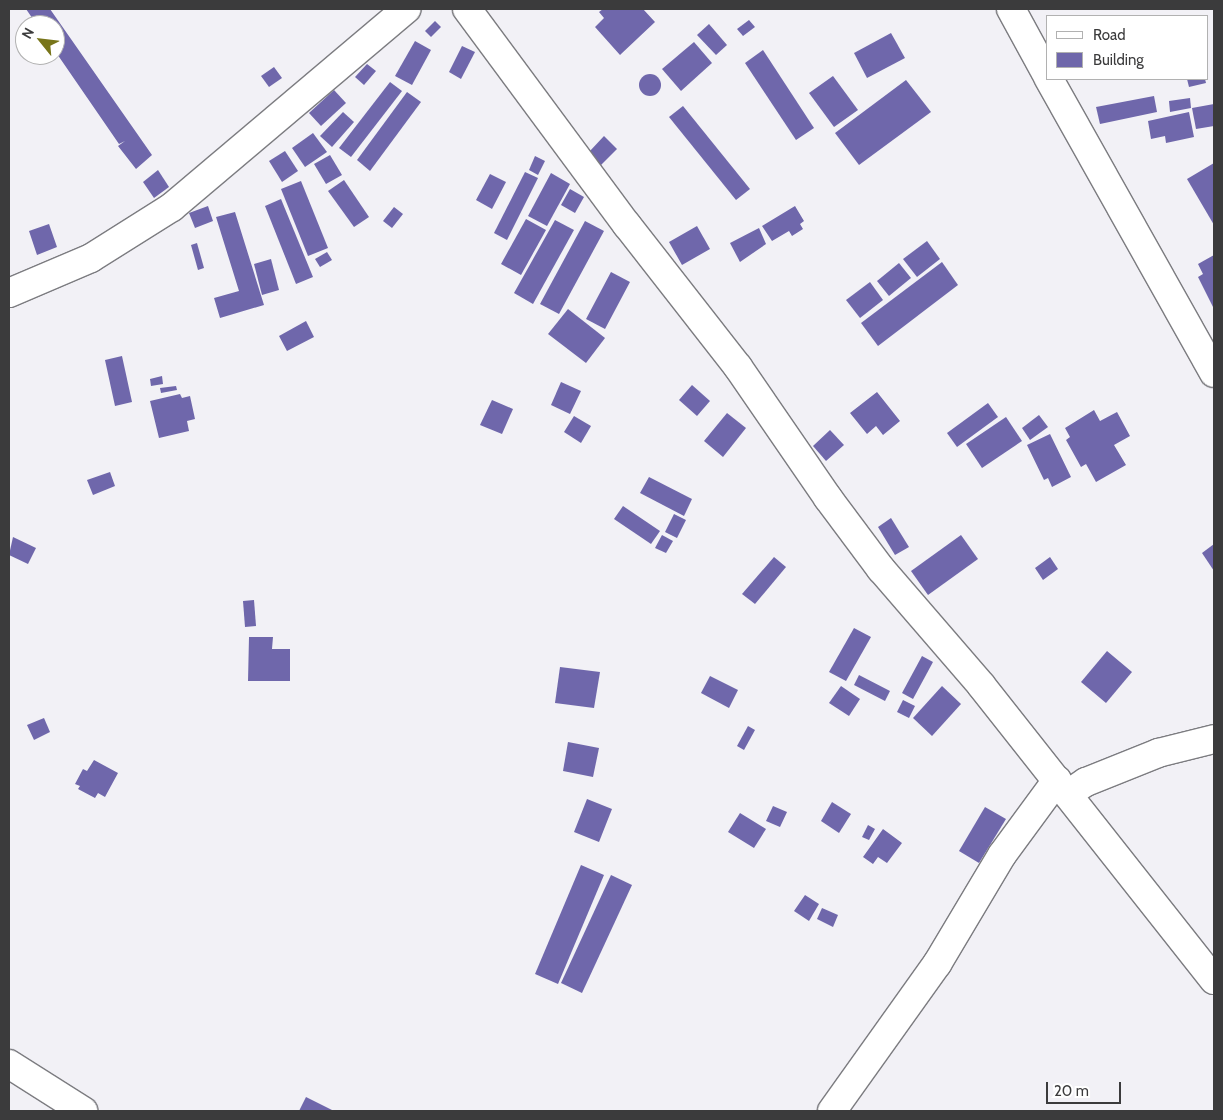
<!DOCTYPE html>
<style>
body{margin:0}
#map{position:relative;width:1223px;height:1120px;overflow:hidden;background:#f2f1f6;font-family:Cabin,sans-serif}
div>[style]{position:absolute}
[style*='--x']{left:calc(var(--x)*1px);top:calc(var(--y)*1px);width:calc(var(--w)*1px);rotate:calc(var(--a)*1deg)}
.building>*{inset:0;background:#6f67ab}
.round{border-radius:50%}
.roads{filter:drop-shadow(1px 0 #7c7c80) drop-shadow(-1px 0 #7c7c80) drop-shadow(0 1px #7c7c80) drop-shadow(0 -1px #7c7c80)}
.minor>*{height:28px;margin:-14px;padding:0 14px;transform-origin:14px;border-radius:14px;background:#fff}
span{translate:-50% -50%;white-space:nowrap;text-align:center;line-height:1.15;-webkit-text-stroke:5px #fff;paint-order:stroke}
.frame{position:absolute;inset:0;border:10px solid #3b3b3c;pointer-events:none}
.legend{position:absolute;left:1046px;top:15px;width:162px;height:65px;box-sizing:border-box;background:#fff;border:1px solid #b1b1b1;margin:0;padding:6px 9px;list-style:none;font-size:15px;color:#3b3b3c}
.legend li{display:flex;align-items:center;gap:10px;height:25px}
.legend b{width:25px;border:1px solid #b1b1b1}
.north{position:absolute;left:15px;top:15px;width:50px;height:50px;box-sizing:border-box;background:#fff;border:1px solid #b1b1b1;border-radius:50%;rotate:299deg;font-size:14px;font-weight:700;line-height:20px;text-align:center;color:#3b3b3c}
.north::after{content:'';display:block;margin:auto;width:18px;height:22px;background:#78751a;clip-path:polygon(50% 0,100% 100%,50% 72%,0 100%)}
.scale{position:absolute;left:1046px;top:1082px;width:75px;height:22px;box-sizing:border-box;border:2px solid #3b3b3c;border-top:0;padding-left:6px;font-size:15px;line-height:18px;white-space:nowrap;color:#3b3b3c;-webkit-text-stroke:4px #fff;paint-order:stroke}
</style>
<div id="map">
<div class="building">
<div style="clip-path:polygon(26px 9px,50px 9px,152px 155px,136px 169px,118px 146px,125px 141px,119px 144px,55px 51px,55px 25px,37px 25px)"></div>
<div style="clip-path:polygon(603px 9px,643px 9px,655px 22px,620px 55px,595px 27px,604px 18px,599px 12px)"></div>
<div style="clip-path:polygon(749px 20px,755px 27px,743px 36px,737px 29px)"></div>
<div style="clip-path:polygon(435px 21px,441px 27px,431px 37px,425px 31px)"></div>
<div style="clip-path:polygon(709px 24px,727px 45px,716px 55px,697px 35px)"></div>
<div style="clip-path:polygon(891px 33px,905px 58px,867px 78px,854px 53px)"></div>
<div style="clip-path:polygon(415px 41px,431px 50px,412px 85px,395px 76px)"></div>
<div style="clip-path:polygon(694px 42px,712px 63px,681px 91px,662px 69px)"></div>
<div style="clip-path:polygon(462px 46px,475px 52px,461px 79px,449px 72px)"></div>
<div style="clip-path:polygon(763px 50px,814px 128px,796px 140px,745px 63px)"></div>
<div style="clip-path:polygon(367px 64px,376px 71px,364px 85px,355px 77px)"></div>
<div style="clip-path:polygon(274px 67px,282px 78px,269px 87px,261px 76px)"></div>
<div class="round" style="left:639px;top:74px;width:22px;height:22px"></div>
<div style="clip-path:polygon(833px 76px,858px 110px,834px 127px,809px 93px)"></div>
<div style="clip-path:polygon(1187px 79px,1205px 79px,1206px 83px,1189px 87px)"></div>
<div style="clip-path:polygon(906px 80px,931px 112px,859px 165px,835px 133px)"></div>
<div style="clip-path:polygon(390px 82px,402px 91px,351px 157px,339px 148px)"></div>
<div style="clip-path:polygon(334px 90px,346px 103px,321px 126px,309px 113px)"></div>
<div style="clip-path:polygon(407px 92px,421px 102px,370px 171px,357px 160px)"></div>
<div style="clip-path:polygon(1154px 96px,1157px 112px,1100px 124px,1096px 107px)"></div>
<div style="clip-path:polygon(1190px 98px,1191px 108px,1170px 112px,1169px 101px)"></div>
<div style="clip-path:polygon(1214px 104px,1214px 126px,1196px 129px,1192px 108px)"></div>
<div style="clip-path:polygon(683px 106px,750px 189px,736px 200px,669px 117px)"></div>
<div style="clip-path:polygon(343px 112px,354px 122px,332px 147px,320px 136px)"></div>
<div style="clip-path:polygon(1189px 112px,1194px 137px,1166px 143px,1165px 136px,1151px 139px,1148px 121px)"></div>
<div style="clip-path:polygon(313px 133px,327px 152px,305px 167px,292px 148px)"></div>
<div style="clip-path:polygon(604px 136px,617px 149px,601px 165px,589px 152px)"></div>
<div style="clip-path:polygon(285px 151px,298px 171px,282px 182px,269px 161px)"></div>
<div style="clip-path:polygon(330px 155px,342px 175px,326px 184px,314px 164px)"></div>
<div style="clip-path:polygon(535px 156px,545px 161px,538px 175px,529px 170px)"></div>
<div style="clip-path:polygon(1214px 163px,1214px 225px,1187px 179px)"></div>
<div style="clip-path:polygon(158px 170px,169px 187px,154px 198px,143px 182px)"></div>
<div style="clip-path:polygon(525px 172px,538px 178px,507px 240px,494px 233px)"></div>
<div style="clip-path:polygon(551px 173px,570px 184px,547px 226px,528px 216px)"></div>
<div style="clip-path:polygon(490px 174px,506px 182px,492px 209px,476px 200px)"></div>
<div style="clip-path:polygon(344px 180px,369px 217px,354px 227px,328px 191px)"></div>
<div style="clip-path:polygon(301px 181px,328px 248px,308px 256px,281px 189px)"></div>
<div style="clip-path:polygon(570px 189px,584px 197px,575px 213px,561px 205px)"></div>
<div style="clip-path:polygon(281px 199px,313px 277px,296px 284px,265px 206px)"></div>
<div style="clip-path:polygon(208px 206px,213px 221px,195px 228px,189px 213px)"></div>
<div style="clip-path:polygon(795px 206px,804px 221px,800px 224px,803px 229px,792px 236px,789px 231px,772px 241px,762px 226px)"></div>
<div style="clip-path:polygon(394px 207px,403px 214px,392px 228px,383px 221px)"></div>
<div style="clip-path:polygon(235px 212px,264px 305px,220px 318px,214px 298px,239px 291px,216px 217px)"></div>
<div style="clip-path:polygon(526px 219px,546px 230px,521px 275px,501px 264px)"></div>
<div style="clip-path:polygon(555px 220px,574px 230px,533px 304px,514px 293px)"></div>
<div style="clip-path:polygon(585px 221px,604px 231px,559px 314px,540px 304px)"></div>
<div style="clip-path:polygon(49px 224px,57px 247px,37px 255px,29px 231px)"></div>
<div style="clip-path:polygon(697px 226px,710px 249px,682px 265px,669px 242px)"></div>
<div style="clip-path:polygon(759px 228px,766px 244px,740px 262px,730px 243px)"></div>
<div style="clip-path:polygon(927px 241px,940px 259px,917px 277px,903px 259px)"></div>
<div style="clip-path:polygon(197px 243px,204px 268px,198px 270px,191px 245px)"></div>
<div style="clip-path:polygon(327px 252px,332px 260px,320px 267px,315px 259px)"></div>
<div style="clip-path:polygon(1214px 255px,1214px 309px,1198px 277px,1203px 274px,1198px 264px)"></div>
<div style="clip-path:polygon(271px 259px,279px 290px,262px 295px,254px 264px)"></div>
<div style="clip-path:polygon(942px 262px,958px 285px,878px 346px,861px 323px)"></div>
<div style="clip-path:polygon(899px 263px,911px 278px,889px 296px,877px 281px)"></div>
<div style="clip-path:polygon(611px 272px,630px 282px,605px 329px,586px 319px)"></div>
<div style="clip-path:polygon(870px 282px,883px 300px,860px 318px,846px 300px)"></div>
<div style="clip-path:polygon(568px 309px,605px 338px,586px 363px,548px 334px)"></div>
<div style="clip-path:polygon(306px 321px,314px 337px,287px 351px,279px 336px)"></div>
<div style="clip-path:polygon(122px 356px,132px 402px,115px 406px,105px 360px)"></div>
<div style="clip-path:polygon(162px 376px,163px 384px,151px 386px,150px 379px)"></div>
<div style="clip-path:polygon(561px 382px,581px 391px,570px 414px,551px 405px)"></div>
<div style="clip-path:polygon(692px 385px,710px 401px,697px 416px,679px 400px)"></div>
<div style="clip-path:polygon(176px 386px,177px 390px,161px 393px,160px 388px)"></div>
<div style="clip-path:polygon(877px 392px,900px 421px,883px 435px,876px 426px,867px 434px,850px 413px)"></div>
<div style="clip-path:polygon(180px 394px,182px 398px,190px 396px,195px 419px,187px 421px,189px 431px,159px 438px,150px 401px)"></div>
<div style="clip-path:polygon(492px 400px,513px 409px,502px 434px,480px 425px)"></div>
<div style="clip-path:polygon(988px 403px,998px 417px,957px 447px,947px 433px)"></div>
<div style="clip-path:polygon(1094px 410px,1100px 421px,1117px 412px,1130px 436px,1114px 445px,1126px 465px,1096px 482px,1086px 464px,1081px 467px,1066px 440px,1070px 437px,1065px 428px)"></div>
<div style="clip-path:polygon(727px 413px,746px 428px,723px 457px,704px 441px)"></div>
<div style="clip-path:polygon(1039px 415px,1048px 427px,1030px 440px,1022px 428px)"></div>
<div style="clip-path:polygon(574px 416px,591px 426px,581px 443px,564px 432px)"></div>
<div style="clip-path:polygon(1006px 417px,1022px 441px,982px 468px,966px 444px)"></div>
<div style="clip-path:polygon(830px 430px,844px 445px,826px 461px,813px 446px)"></div>
<div style="clip-path:polygon(1050px 434px,1071px 477px,1052px 487px,1048px 478px,1044px 480px,1027px 445px)"></div>
<div style="clip-path:polygon(110px 472px,115px 486px,93px 495px,87px 480px)"></div>
<div style="clip-path:polygon(649px 477px,692px 499px,684px 516px,640px 493px)"></div>
<div style="clip-path:polygon(623px 506px,660px 531px,651px 544px,614px 519px)"></div>
<div style="clip-path:polygon(674px 514px,686px 520px,677px 538px,665px 532px)"></div>
<div style="clip-path:polygon(891px 518px,909px 547px,895px 555px,878px 527px)"></div>
<div style="clip-path:polygon(662px 535px,673px 541px,666px 553px,655px 548px)"></div>
<div style="clip-path:polygon(961px 535px,978px 559px,928px 595px,911px 571px)"></div>
<div style="clip-path:polygon(13px 537px,36px 548px,28px 564px,9px 555px)"></div>
<div style="clip-path:polygon(1214px 544px,1214px 571px,1202px 553px)"></div>
<div style="clip-path:polygon(774px 557px,786px 567px,755px 604px,742px 594px)"></div>
<div style="clip-path:polygon(1050px 557px,1058px 569px,1043px 580px,1035px 568px)"></div>
<div style="clip-path:polygon(254px 600px,256px 626px,245px 627px,243px 601px)"></div>
<div style="clip-path:polygon(854px 628px,871px 637px,846px 681px,829px 672px)"></div>
<div style="clip-path:polygon(249px 637px,273px 637px,272px 649px,290px 649px,290px 681px,248px 681px)"></div>
<div style="clip-path:polygon(1107px 651px,1132px 672px,1106px 703px,1081px 682px)"></div>
<div style="clip-path:polygon(922px 656px,933px 662px,913px 699px,902px 693px)"></div>
<div style="clip-path:polygon(560px 667px,600px 672px,594px 708px,555px 703px)"></div>
<div style="clip-path:polygon(859px 675px,890px 691px,885px 701px,854px 685px)"></div>
<div style="clip-path:polygon(710px 676px,738px 690px,729px 708px,701px 693px)"></div>
<div style="clip-path:polygon(841px 686px,860px 699px,849px 716px,829px 703px)"></div>
<div style="clip-path:polygon(942px 686px,961px 704px,932px 736px,913px 718px)"></div>
<div style="clip-path:polygon(903px 700px,915px 706px,909px 718px,897px 712px)"></div>
<div style="clip-path:polygon(44px 718px,50px 732px,34px 740px,27px 725px)"></div>
<div style="clip-path:polygon(748px 726px,755px 730px,744px 750px,737px 746px)"></div>
<div style="clip-path:polygon(568px 742px,599px 748px,593px 777px,563px 771px)"></div>
<div style="clip-path:polygon(94px 760px,118px 773px,105px 797px,98px 793px,95px 798px,78px 789px,80px 786px,75px 784px,83px 769px,87px 771px)"></div>
<div style="clip-path:polygon(587px 799px,612px 809px,599px 842px,574px 832px)"></div>
<div style="clip-path:polygon(832px 802px,851px 814px,839px 833px,821px 821px)"></div>
<div style="clip-path:polygon(773px 806px,787px 812px,780px 827px,766px 821px)"></div>
<div style="clip-path:polygon(985px 807px,1006px 819px,979px 863px,959px 851px)"></div>
<div style="clip-path:polygon(740px 813px,766px 829px,754px 848px,728px 832px)"></div>
<div style="clip-path:polygon(868px 825px,875px 829px,869px 840px,862px 837px)"></div>
<div style="clip-path:polygon(883px 829px,902px 843px,887px 863px,878px 857px,873px 864px,863px 857px)"></div>
<div style="clip-path:polygon(581px 865px,604px 875px,558px 984px,535px 974px)"></div>
<div style="clip-path:polygon(611px 875px,632px 885px,582px 993px,561px 983px)"></div>
<div style="clip-path:polygon(805px 895px,819px 904px,809px 921px,794px 911px)"></div>
<div style="clip-path:polygon(822px 908px,838px 915px,833px 927px,817px 919px)"></div>
<div style="clip-path:polygon(306px 1097px,334px 1111px,299px 1111px)"></div>
</div>
<div class="roads">
<div class="minor">
<div style="--x:467;--y:9;--w:269;--a:53.5"></div>
<div style="--x:627;--y:225;--w:180;--a:52"></div>
<div style="--x:738;--y:367;--w:159;--a:55.5"></div>
<div style="--x:828;--y:498;--w:89;--a:53.3"></div>
<div style="--x:881;--y:569;--w:153;--a:49.2"></div>
<div style="--x:981;--y:685;--w:376;--a:51.7"></div>
<div style="--x:1011;--y:9;--w:75;--a:61.4"></div>
<div style="--x:1049;--y:79;--w:337;--a:60.7"></div>
<div style="--x:9;--y:293;--w:89;--a:-23.1"></div>
<div style="--x:91;--y:258;--w:96;--a:-32.2"></div>
<div style="--x:172;--y:207;--w:307;--a:-40.2"></div>
<div style="--x:1068;--y:794;--w:22;--a:-34"></div>
<div style="--x:1086;--y:782;--w:78;--a:-21.9"></div>
<div style="--x:1158;--y:753;--w:58;--a:-14"></div>
<div style="--x:9;--y:1064;--w:88;--a:32.4"></div>
<div style="--x:832;--y:1111;--w:181;--a:-54.5"></div>
<div style="--x:937;--y:964;--w:127;--a:-59.2"></div>
<div style="--x:1002;--y:855;--w:93;--a:-53.7"></div>
</div>
</div>
<div class="frame"></div>
<ul class="legend">
<li><b style="height:6px;background:#fff"></b>Road</li>
<li><b style="height:14px;background:#6f67ab"></b>Building</li>
</ul>
<div class="north">N</div>
<div class="scale">20 m</div>
</div>
